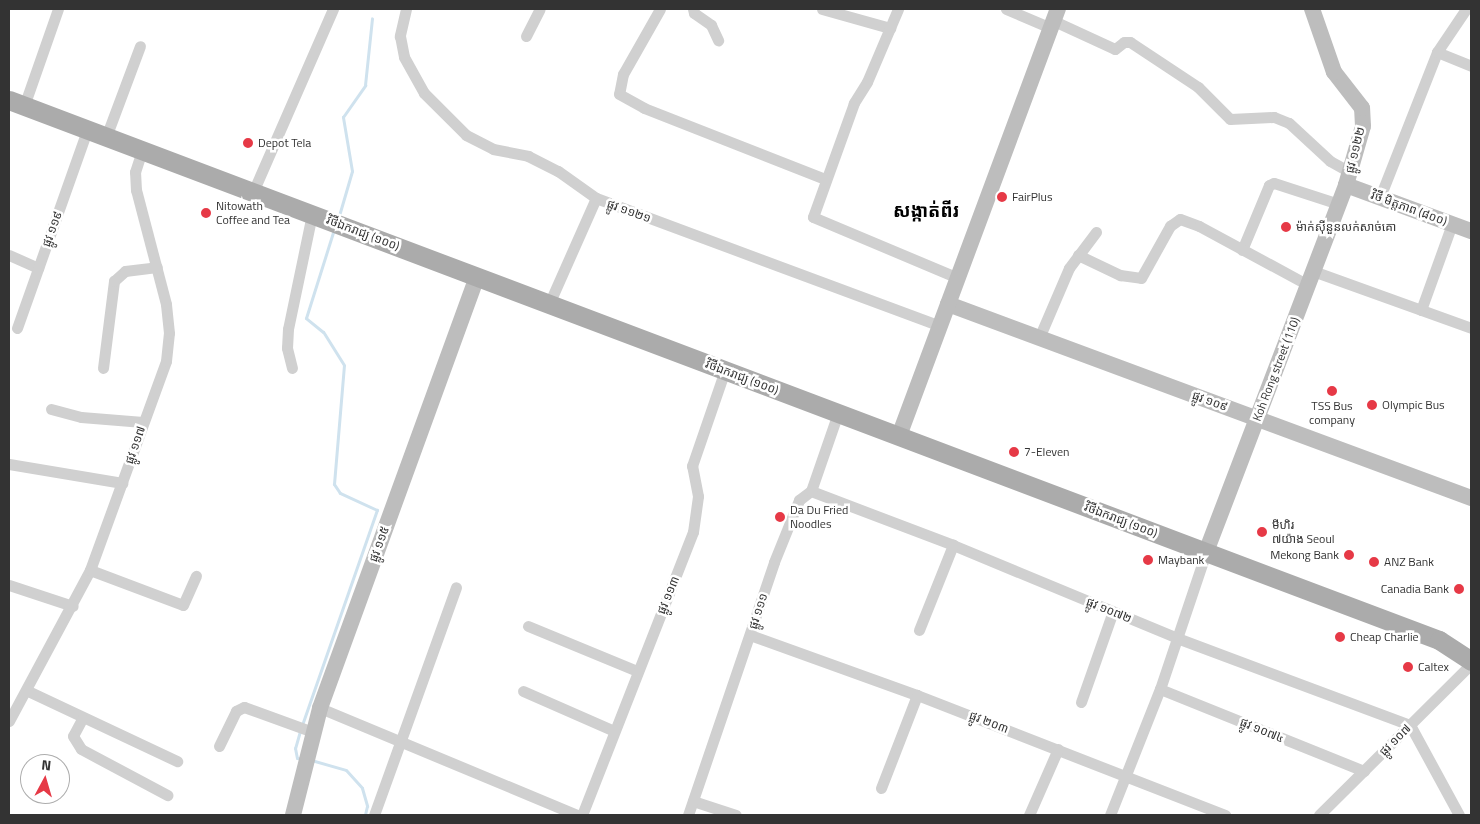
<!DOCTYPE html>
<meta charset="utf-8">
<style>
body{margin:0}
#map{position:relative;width:1480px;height:824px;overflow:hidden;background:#fff;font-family:"Titillium Web","Noto Sans Khmer",sans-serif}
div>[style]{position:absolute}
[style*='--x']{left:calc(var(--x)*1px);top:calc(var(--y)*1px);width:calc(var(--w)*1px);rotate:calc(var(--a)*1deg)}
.stream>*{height:3px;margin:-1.5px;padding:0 1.5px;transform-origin:1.5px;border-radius:1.5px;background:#cfe2ee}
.street>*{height:11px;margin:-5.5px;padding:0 5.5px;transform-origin:5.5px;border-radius:5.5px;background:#d0d0d0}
.secondary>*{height:16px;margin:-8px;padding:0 8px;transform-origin:8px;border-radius:8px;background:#bdbdbd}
.primary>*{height:19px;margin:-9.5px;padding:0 9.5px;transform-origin:9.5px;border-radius:9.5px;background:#ababab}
.dots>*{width:14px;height:14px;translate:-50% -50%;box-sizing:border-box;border:2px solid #fff;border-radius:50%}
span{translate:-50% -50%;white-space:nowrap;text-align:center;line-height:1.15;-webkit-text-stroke:5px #fff;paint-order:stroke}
.poi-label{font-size:12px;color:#333}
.left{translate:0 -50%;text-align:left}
.right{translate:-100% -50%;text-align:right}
.street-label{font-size:12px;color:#333}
.district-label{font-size:18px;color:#000;font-weight:700}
.frame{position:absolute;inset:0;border:10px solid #333;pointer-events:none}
.north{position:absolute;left:20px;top:754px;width:50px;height:50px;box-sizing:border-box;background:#fff;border:1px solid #adadad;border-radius:50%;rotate:6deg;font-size:14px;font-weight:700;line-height:20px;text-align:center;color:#333}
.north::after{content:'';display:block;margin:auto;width:18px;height:22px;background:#e63946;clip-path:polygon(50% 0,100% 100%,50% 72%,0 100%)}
</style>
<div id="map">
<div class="stream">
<div style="--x:338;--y:219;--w:50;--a:-73.7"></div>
<div style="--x:352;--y:171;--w:55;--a:-99.5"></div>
<div style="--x:343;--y:117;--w:39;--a:-55"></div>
<div style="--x:365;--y:85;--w:67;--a:-84"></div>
<div style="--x:302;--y:725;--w:228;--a:-70.8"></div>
<div style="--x:377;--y:510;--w:41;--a:-155.3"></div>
<div style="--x:340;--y:493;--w:11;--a:-124"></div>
<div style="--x:334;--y:484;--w:119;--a:-85.2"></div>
<div style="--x:344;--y:365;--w:39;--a:-122"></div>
<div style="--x:323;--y:332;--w:22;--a:-141"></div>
<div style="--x:306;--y:318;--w:93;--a:-72.5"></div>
<div style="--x:300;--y:731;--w:18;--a:106"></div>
<div style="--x:295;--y:748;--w:10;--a:79"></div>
<div style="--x:297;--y:758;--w:6;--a:9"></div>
<div style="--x:311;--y:760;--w:36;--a:16"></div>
<div style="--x:346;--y:770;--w:24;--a:48"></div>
<div style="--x:362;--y:788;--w:19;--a:74"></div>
<div style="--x:367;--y:806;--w:9;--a:103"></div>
</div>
<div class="street">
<div style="--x:406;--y:9;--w:28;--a:103"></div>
<div style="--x:400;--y:36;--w:21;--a:79"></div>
<div style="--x:404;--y:57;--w:41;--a:60.9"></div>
<div style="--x:424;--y:93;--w:59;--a:45"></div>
<div style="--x:466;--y:135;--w:30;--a:27"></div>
<div style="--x:493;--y:149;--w:36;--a:11"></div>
<div style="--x:528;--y:156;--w:34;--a:27"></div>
<div style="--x:558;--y:171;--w:47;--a:35.4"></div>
<div style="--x:596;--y:198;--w:367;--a:20.4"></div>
<div style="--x:660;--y:9;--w:75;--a:119.6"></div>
<div style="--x:623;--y:74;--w:20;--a:101"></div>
<div style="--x:619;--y:94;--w:29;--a:29"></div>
<div style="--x:644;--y:108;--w:194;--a:21.4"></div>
<div style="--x:693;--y:9;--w:4;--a:76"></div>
<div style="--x:694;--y:13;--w:21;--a:35"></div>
<div style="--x:711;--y:25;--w:17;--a:65"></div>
<div style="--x:822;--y:9;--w:71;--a:15.6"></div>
<div style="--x:898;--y:9;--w:79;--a:113"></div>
<div style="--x:867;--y:82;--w:25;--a:122"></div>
<div style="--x:854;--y:103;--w:121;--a:109.8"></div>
<div style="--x:813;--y:217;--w:157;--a:22.8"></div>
<div style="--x:1006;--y:9;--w:49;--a:22.9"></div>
<div style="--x:1054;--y:21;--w:67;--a:24.7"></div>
<div style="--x:1115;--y:49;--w:11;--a:-38"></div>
<div style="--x:1124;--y:42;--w:6;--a:0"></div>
<div style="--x:1130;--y:42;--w:82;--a:33.5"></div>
<div style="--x:1198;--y:87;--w:45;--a:45"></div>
<div style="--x:1230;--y:119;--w:44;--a:-2.6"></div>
<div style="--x:1274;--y:117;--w:16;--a:22"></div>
<div style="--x:1289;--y:123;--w:56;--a:42.8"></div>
<div style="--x:1330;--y:161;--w:23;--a:29"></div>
<div style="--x:526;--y:36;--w:30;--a:-63"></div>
<div style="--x:1437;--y:52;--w:37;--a:22"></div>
<div style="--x:24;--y:106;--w:103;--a:-70.7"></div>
<div style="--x:106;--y:137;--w:97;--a:-69.5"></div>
<div style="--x:253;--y:192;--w:200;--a:-66.4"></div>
<div style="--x:1380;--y:197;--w:156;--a:-68.5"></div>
<div style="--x:1437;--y:52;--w:52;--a:-56"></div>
<div style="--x:1242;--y:250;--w:70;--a:-67.4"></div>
<div style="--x:1269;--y:185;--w:5;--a:-22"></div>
<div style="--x:1274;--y:183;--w:68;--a:17.9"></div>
<div style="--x:9;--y:255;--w:32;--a:24"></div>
<div style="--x:1078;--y:255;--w:47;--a:25.5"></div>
<div style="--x:1120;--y:275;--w:21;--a:8"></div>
<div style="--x:1141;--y:278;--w:60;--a:-60.9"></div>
<div style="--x:1170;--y:226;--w:12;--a:-35"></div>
<div style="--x:1180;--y:219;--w:20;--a:20"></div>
<div style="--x:1199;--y:226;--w:124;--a:28.4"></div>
<div style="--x:1313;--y:271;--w:168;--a:19.8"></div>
<div style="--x:549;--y:304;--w:116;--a:-66.1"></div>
<div style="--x:1421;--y:310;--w:91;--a:-70.2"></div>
<div style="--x:17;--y:328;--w:210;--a:-70.5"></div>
<div style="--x:1039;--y:338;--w:76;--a:-66.8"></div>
<div style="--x:1069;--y:268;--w:45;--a:-53.1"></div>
<div style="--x:103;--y:368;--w:88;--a:-82.8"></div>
<div style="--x:114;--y:281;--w:15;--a:-42"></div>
<div style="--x:125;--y:271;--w:32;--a:-7"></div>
<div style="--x:292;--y:368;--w:21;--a:-104"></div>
<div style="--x:287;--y:348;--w:19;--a:-87"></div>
<div style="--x:288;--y:329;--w:117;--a:-78.2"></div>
<div style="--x:51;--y:409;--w:31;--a:15"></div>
<div style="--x:81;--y:417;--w:62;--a:4.6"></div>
<div style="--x:9;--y:464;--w:115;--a:9.5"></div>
<div style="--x:811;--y:491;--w:152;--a:20.8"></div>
<div style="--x:953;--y:545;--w:243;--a:22.5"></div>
<div style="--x:1177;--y:638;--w:249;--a:20.5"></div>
<div style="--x:1410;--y:725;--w:102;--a:61.4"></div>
<div style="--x:90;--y:570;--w:99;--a:20.6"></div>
<div style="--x:183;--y:605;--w:32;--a:-66"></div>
<div style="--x:9;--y:585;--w:67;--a:18.2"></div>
<div style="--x:528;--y:626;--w:118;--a:22.4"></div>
<div style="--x:919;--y:630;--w:92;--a:-68.2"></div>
<div style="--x:750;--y:635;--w:177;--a:19.8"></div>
<div style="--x:917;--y:695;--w:331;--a:21.3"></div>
<div style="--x:1160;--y:689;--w:220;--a:21.9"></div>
<div style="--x:28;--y:691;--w:165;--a:25.2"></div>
<div style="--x:523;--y:691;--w:99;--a:23.7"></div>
<div style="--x:1081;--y:702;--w:96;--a:-70.6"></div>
<div style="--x:320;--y:708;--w:278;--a:22.6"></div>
<div style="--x:82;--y:719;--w:19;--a:118"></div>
<div style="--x:73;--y:736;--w:15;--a:58"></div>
<div style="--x:81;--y:749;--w:98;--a:28.1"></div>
<div style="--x:9;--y:721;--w:171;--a:-61.8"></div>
<div style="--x:90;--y:570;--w:222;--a:-70"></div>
<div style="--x:166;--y:361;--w:28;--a:-84"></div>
<div style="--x:169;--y:333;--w:29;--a:-96"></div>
<div style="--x:166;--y:304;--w:118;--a:-104.7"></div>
<div style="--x:136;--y:190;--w:18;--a:-93"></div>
<div style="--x:135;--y:172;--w:23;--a:-72"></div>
<div style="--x:219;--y:746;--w:39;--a:-64"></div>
<div style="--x:236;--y:711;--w:9;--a:-27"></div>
<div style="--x:244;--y:707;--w:73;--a:19.9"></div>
<div style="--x:881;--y:788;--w:100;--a:-68.8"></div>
<div style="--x:693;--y:801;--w:45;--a:18"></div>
<div style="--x:374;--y:815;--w:242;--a:-70.2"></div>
<div style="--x:582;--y:815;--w:304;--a:-68.6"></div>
<div style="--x:693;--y:532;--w:36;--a:-82"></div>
<div style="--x:698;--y:496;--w:31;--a:-101"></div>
<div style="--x:692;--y:466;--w:102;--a:-71"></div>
<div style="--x:688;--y:815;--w:267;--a:-71.2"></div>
<div style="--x:774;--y:562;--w:67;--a:-68"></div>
<div style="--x:799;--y:500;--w:15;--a:-37"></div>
<div style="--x:811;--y:491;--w:83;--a:-70.9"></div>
<div style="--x:1029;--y:815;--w:72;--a:-66.3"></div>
<div style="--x:1110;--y:815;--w:136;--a:-68.4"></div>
<div style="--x:1160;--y:689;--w:145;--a:-71.4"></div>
<div style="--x:1319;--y:815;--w:214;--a:-44.8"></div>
</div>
<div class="secondary">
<div style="--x:1346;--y:185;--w:133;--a:20.2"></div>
<div style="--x:948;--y:304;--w:558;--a:20.35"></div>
<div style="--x:899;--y:436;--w:456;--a:-69.6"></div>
<div style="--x:1206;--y:552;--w:393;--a:-69.1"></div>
<div style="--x:1346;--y:185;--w:61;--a:-73.9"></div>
<div style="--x:1363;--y:126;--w:18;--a:-93"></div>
<div style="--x:1362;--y:108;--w:46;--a:-127.9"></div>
<div style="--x:1334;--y:72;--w:67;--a:-109.2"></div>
<div style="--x:293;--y:815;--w:110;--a:-75.8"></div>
<div style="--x:320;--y:708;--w:459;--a:-70"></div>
</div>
<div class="primary">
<div style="--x:9;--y:100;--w:1529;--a:20.69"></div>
<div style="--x:1439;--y:640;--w:38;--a:33"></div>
</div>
<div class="dots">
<div style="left:248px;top:143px;background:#e63946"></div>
<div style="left:1002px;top:197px;background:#e63946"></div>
<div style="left:206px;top:213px;background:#e63946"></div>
<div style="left:1286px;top:227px;background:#e63946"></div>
<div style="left:1332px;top:391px;background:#e63946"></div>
<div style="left:1372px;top:405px;background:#e63946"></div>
<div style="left:1014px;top:452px;background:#e63946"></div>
<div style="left:780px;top:517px;background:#e63946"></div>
<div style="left:1262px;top:532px;background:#e63946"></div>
<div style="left:1349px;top:555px;background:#e63946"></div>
<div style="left:1148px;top:560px;background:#e63946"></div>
<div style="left:1374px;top:562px;background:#e63946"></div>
<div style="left:1459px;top:589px;background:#e63946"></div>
<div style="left:1340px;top:637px;background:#e63946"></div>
<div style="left:1408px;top:667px;background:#e63946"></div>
</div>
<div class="poi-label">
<span class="left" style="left:258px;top:143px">Depot Tela</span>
<span class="left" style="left:1012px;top:197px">FairPlus</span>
<span class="left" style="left:216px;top:213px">Nitowath<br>Coffee and Tea</span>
<span class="left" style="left:1296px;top:227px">ម៉ាក់សុីនួនលក់សាច់គោ</span>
<span class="left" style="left:1382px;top:405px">Olympic Bus</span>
<span style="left:1332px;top:413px">TSS Bus<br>company</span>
<span class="left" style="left:1024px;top:452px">7-Eleven</span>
<span class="left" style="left:790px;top:517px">Da Du Fried<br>Noodles</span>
<span class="left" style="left:1272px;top:532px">មីហិរ<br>៧យ៉ាង Seoul</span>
<span class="right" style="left:1339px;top:555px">Mekong Bank</span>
<span class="left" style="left:1158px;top:560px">Maybank</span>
<span class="left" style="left:1384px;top:562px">ANZ Bank</span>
<span class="right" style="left:1449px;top:589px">Canadia Bank</span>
<span class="left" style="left:1350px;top:637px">Cheap Charlie</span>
<span class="left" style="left:1418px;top:667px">Caltex</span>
</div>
<div class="street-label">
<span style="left:1355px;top:150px;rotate:-76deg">ផ្លូវ ១១២២</span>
<span style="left:1409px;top:208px;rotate:20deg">វិថី មិត្តភាព (៨០០)</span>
<span style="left:629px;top:211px;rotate:20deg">ផ្លូវ ១១២១</span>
<span style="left:52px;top:229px;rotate:-70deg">ផ្លូវ ១១៩</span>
<span style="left:363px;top:233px;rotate:21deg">វិថីឯករាជ្យ (១០០)</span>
<span style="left:1276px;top:369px;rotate:-69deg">Koh Rong street (110)</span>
<span style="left:742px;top:377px;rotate:21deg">វិថីឯករាជ្យ (១០០)</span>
<span style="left:1210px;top:401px;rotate:20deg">ផ្លូវ ១០៩</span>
<span style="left:135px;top:445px;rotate:-71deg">ផ្លូវ ១១៧</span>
<span style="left:1121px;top:520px;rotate:21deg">វិថីឯករាជ្យ (១០០)</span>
<span style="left:379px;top:544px;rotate:-70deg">ផ្លូវ ១១៥</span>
<span style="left:668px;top:595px;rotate:-68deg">ផ្លូវ ១១៣</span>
<span style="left:1109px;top:610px;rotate:22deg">ផ្លូវ ១០៧២</span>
<span style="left:758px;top:611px;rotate:-72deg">ផ្លូវ ១១១</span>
<span style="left:989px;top:722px;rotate:21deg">ផ្លូវ ២០៣</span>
<span style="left:1262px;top:730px;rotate:22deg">ផ្លូវ ១០៧៤</span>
<span style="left:1395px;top:740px;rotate:-45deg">ផ្លូវ ១០៧</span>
</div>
<div class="district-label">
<span style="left:926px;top:211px">សង្កាត់ពីរ</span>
</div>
<div class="frame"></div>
<div class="north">N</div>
</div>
